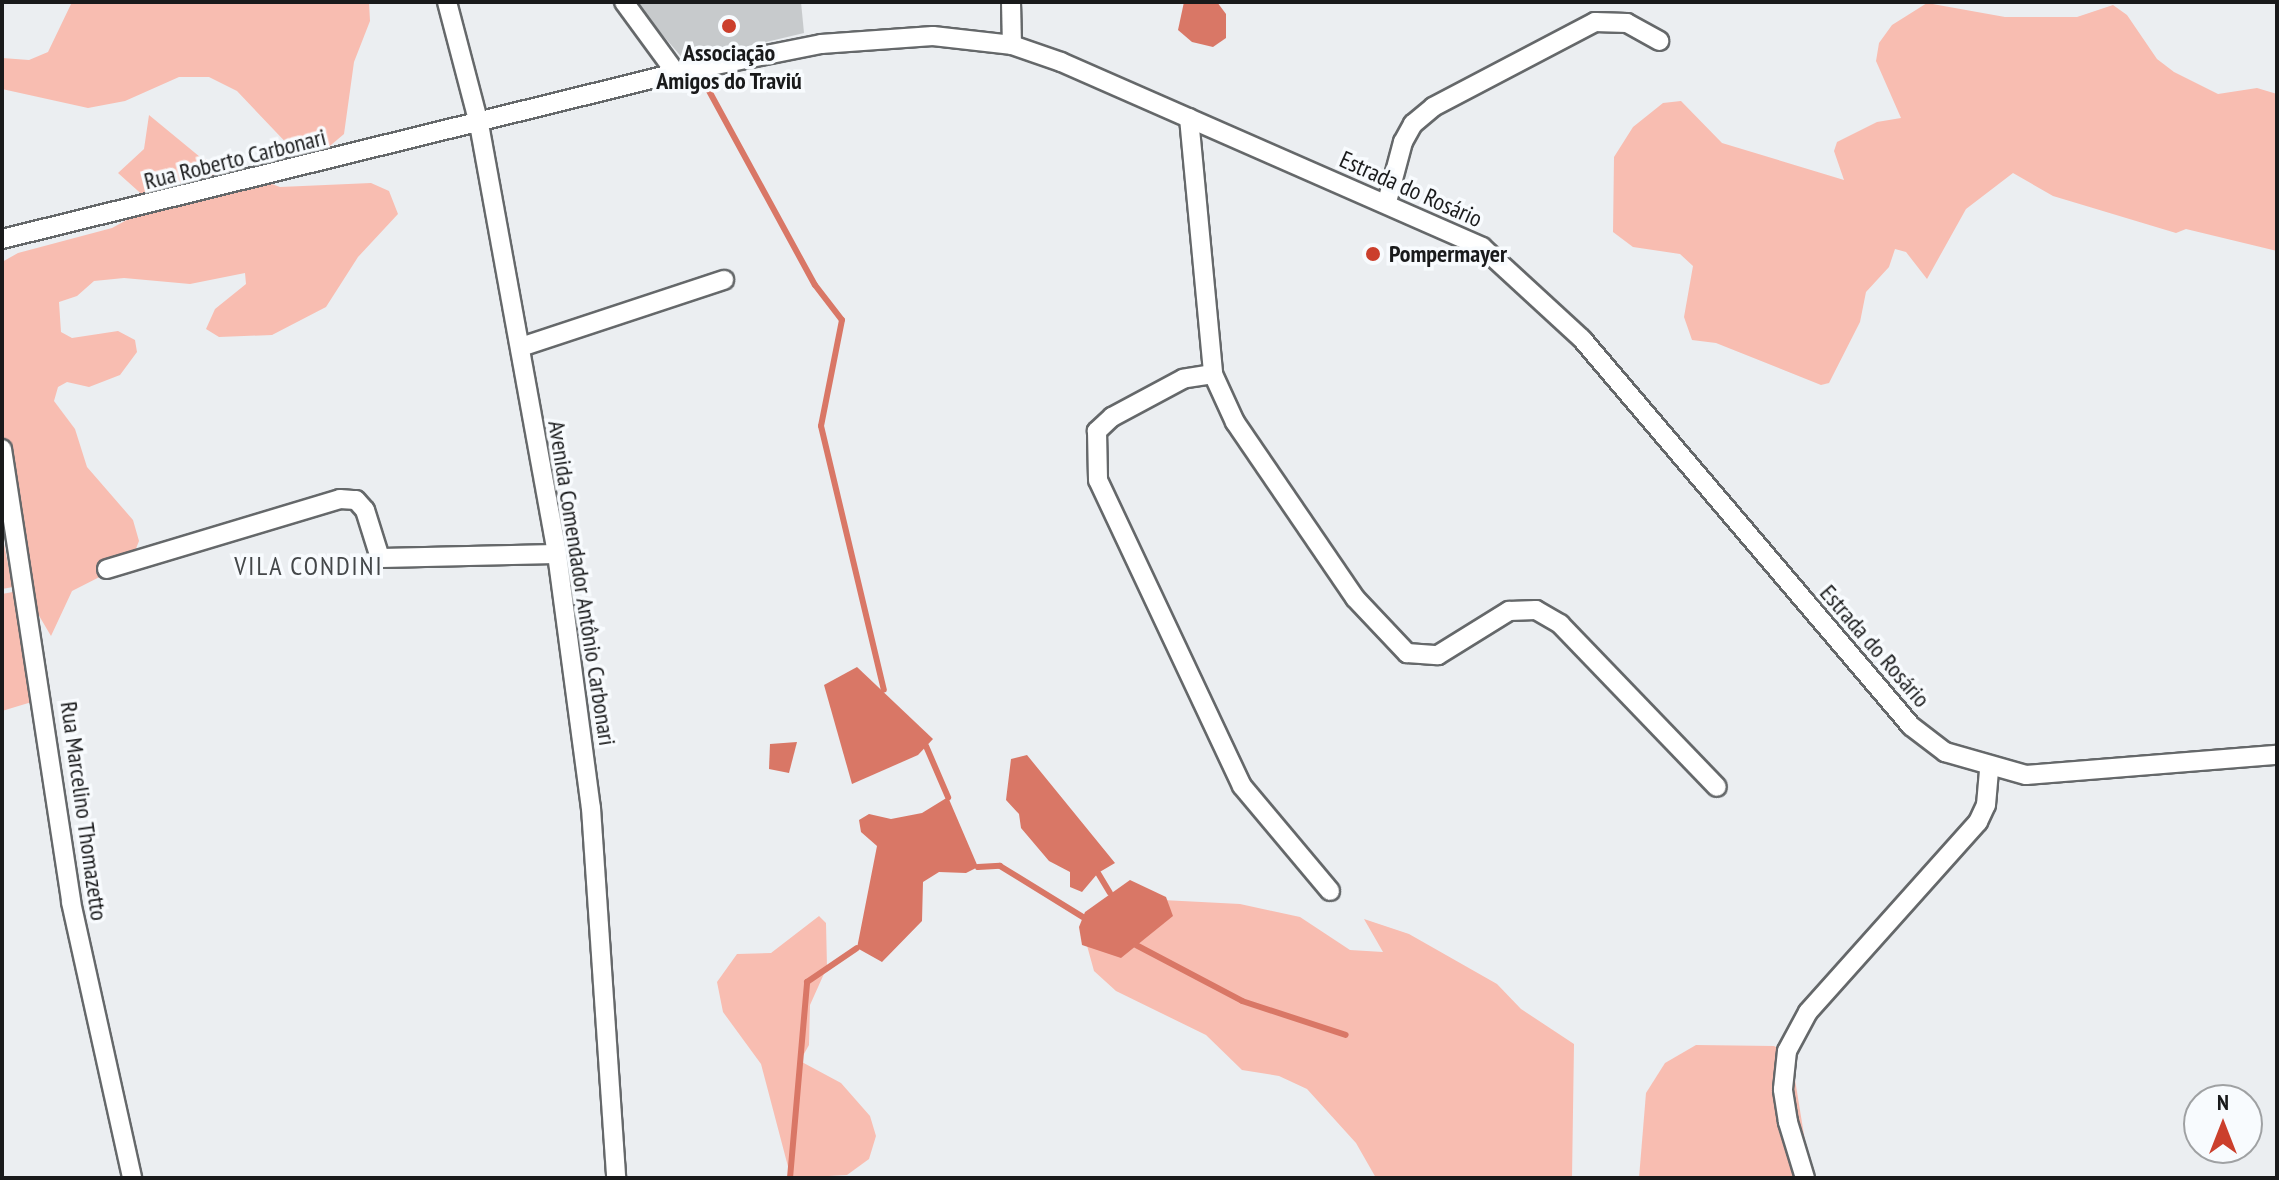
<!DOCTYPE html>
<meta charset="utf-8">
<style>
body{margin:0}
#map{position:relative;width:2279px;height:1180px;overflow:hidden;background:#ebeef1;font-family:"PT Sans Narrow",sans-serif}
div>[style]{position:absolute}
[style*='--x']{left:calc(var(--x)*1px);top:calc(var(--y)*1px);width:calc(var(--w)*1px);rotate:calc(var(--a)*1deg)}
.green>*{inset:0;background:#f8bdb1}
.water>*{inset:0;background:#d97766}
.stream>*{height:6px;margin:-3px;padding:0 3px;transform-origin:3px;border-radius:3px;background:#d97766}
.building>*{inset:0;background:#c7cacc}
.roads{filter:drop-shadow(2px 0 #65686a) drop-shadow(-2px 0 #65686a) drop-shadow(0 2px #65686a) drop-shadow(0 -2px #65686a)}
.street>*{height:18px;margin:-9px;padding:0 9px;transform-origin:9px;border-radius:9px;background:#fff}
.dots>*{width:22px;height:22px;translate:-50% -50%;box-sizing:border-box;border:4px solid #f8fbfe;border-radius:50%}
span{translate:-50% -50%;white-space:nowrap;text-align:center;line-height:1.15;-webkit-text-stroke:7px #f8fbfe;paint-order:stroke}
.poi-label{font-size:24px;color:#191a1b;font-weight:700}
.left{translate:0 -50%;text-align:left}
.street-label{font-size:24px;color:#191a1b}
.neighbourhood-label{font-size:26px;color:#444749;letter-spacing:2px}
.frame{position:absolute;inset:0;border:4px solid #191a1b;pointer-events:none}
.north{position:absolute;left:2183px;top:1084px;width:80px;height:80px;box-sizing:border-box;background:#f8fbfe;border:2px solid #9fa1a3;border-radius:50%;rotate:0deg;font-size:22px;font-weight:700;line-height:32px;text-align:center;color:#191a1b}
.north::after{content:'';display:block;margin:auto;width:28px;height:36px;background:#cb3f2c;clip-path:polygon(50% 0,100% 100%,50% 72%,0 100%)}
</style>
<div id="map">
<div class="green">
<div style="clip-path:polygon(72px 2px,369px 2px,370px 21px,354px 62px,344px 134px,318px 156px,295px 152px,237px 91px,209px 77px,179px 77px,125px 101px,88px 108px,2px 89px,2px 58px,29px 60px,48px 52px)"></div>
<div style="clip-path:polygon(1927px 3px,2005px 17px,2077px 17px,2113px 5px,2127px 15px,2157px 59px,2174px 72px,2218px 94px,2257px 88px,2277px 94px,2277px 251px,2186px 229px,2176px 233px,2053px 196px,2013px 173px,1966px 209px,1927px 279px,1906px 252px,1895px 249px,1889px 267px,1866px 292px,1860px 322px,1829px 383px,1821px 385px,1716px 343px,1692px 340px,1684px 317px,1693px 266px,1680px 254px,1633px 247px,1613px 232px,1614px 157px,1633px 127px,1663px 103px,1681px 101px,1722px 143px,1844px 180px,1834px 151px,1837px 142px,1877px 122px,1901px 118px,1876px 61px,1879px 43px,1892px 25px)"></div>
<div style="clip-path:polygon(149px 115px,200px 157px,280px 187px,371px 183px,389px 191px,398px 214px,358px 257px,326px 307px,272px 335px,219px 337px,206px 329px,215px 309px,246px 284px,245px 273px,190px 284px,124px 278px,94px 281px,77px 296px,59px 302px,61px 332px,72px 338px,118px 331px,135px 340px,137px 352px,120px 375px,89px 387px,67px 382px,58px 387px,54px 401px,75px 429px,87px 467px,133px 520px,139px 541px,131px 561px,72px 591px,51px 636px,28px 597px,2px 499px,2px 262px,18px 253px,112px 228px,147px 209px,147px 199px,118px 173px,144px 149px)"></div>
<div style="clip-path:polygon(2px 535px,13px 587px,2px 589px)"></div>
<div style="clip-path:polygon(18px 591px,35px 701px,2px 711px,2px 594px)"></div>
<div style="clip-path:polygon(1143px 899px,1240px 904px,1300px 917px,1350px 950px,1383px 952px,1364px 919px,1409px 934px,1497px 984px,1521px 1009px,1574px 1044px,1572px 1178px,1376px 1178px,1356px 1143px,1307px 1089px,1279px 1076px,1242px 1070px,1206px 1035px,1116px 991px,1094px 971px,1083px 931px)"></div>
<div style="clip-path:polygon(819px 916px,826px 923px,827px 967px,810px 1005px,809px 1045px,800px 1061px,841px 1083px,870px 1116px,876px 1136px,869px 1159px,847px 1175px,791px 1178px,761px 1064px,723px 1012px,717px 982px,737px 954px,771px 953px)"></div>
<div style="clip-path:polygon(1696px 1045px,1774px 1046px,1791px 1055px,1811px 1178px,1639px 1178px,1646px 1093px,1665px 1063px)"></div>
</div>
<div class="water">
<div style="clip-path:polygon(1184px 2px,1217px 2px,1226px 14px,1226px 38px,1213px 47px,1192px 42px,1178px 30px)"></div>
<div style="clip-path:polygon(857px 667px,933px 739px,918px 755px,852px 784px,824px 685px)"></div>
<div style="clip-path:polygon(797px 742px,789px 773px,769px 769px,770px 744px)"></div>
<div style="clip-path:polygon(1027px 755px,1115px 863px,1098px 873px,1082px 892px,1070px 887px,1070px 872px,1049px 861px,1021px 828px,1019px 814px,1006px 800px,1011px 759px)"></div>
<div style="clip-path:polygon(948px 797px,978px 867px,966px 873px,939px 872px,923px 882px,922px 921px,882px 962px,857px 948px,877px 846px,861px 832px,859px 820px,869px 814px,891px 819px,922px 813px)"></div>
<div style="clip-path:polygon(1130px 880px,1166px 897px,1173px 916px,1121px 958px,1082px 945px,1079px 927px,1085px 912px)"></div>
</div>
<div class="stream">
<div style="--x:708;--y:89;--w:223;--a:61.4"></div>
<div style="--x:815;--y:285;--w:44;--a:52.4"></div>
<div style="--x:842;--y:320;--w:108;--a:101.2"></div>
<div style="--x:821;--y:426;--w:271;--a:76.6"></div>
<div style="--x:926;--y:746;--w:56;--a:66.7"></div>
<div style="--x:978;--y:867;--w:22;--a:-3"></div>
<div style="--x:1000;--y:866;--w:97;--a:31.6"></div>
<div style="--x:1098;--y:873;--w:23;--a:59"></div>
<div style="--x:1136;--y:945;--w:120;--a:27.8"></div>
<div style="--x:1242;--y:1001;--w:109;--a:18.1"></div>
<div style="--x:790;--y:1178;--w:197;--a:-85"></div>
<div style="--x:807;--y:982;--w:60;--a:-34.2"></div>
</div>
<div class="building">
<div style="clip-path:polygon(634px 2px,801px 2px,804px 33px,685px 61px)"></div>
</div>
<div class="roads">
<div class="street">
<div style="--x:447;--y:2;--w:126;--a:75.3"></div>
<div style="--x:479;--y:124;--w:437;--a:79.7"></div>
<div style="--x:557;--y:554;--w:256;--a:82.4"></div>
<div style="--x:591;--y:808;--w:371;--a:86.1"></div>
<div style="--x:624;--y:2;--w:88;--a:53.8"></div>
<div style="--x:1011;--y:2;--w:43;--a:88.7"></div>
<div style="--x:1189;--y:118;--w:257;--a:84.6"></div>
<div style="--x:1213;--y:374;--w:53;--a:65.4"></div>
<div style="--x:1235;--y:422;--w:213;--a:55.7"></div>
<div style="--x:1355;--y:598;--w:76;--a:46.6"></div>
<div style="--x:1407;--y:653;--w:31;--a:4"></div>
<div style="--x:1438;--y:655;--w:84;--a:-31.8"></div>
<div style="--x:1509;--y:611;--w:27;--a:-2"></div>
<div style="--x:1536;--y:610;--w:28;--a:30"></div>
<div style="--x:1560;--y:624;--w:226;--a:46.1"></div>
<div style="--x:1387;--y:202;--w:62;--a:-75.1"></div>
<div style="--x:1403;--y:142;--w:21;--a:-61"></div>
<div style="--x:1413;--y:124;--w:26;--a:-40"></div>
<div style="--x:1433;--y:107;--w:183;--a:-27.7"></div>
<div style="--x:1595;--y:22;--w:32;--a:2"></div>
<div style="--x:1627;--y:23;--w:37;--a:29"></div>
<div style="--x:2;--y:239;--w:694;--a:-13.84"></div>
<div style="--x:676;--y:73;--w:148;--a:-11.3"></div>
<div style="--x:821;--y:44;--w:112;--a:-4.1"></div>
<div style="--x:933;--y:36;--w:80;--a:6.5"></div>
<div style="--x:1012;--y:45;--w:52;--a:19.1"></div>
<div style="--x:1061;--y:62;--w:460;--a:23.7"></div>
<div style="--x:1482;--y:247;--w:136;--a:42.6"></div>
<div style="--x:1582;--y:339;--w:508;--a:49.63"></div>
<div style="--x:1911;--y:726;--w:43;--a:37.4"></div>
<div style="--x:1945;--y:752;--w:84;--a:15.9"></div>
<div style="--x:2026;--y:775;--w:252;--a:-4.6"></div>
<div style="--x:521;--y:347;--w:214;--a:-18.3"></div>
<div style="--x:1213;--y:374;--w:30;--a:171"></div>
<div style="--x:1183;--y:379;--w:81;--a:151.8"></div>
<div style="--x:1112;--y:417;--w:21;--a:137"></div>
<div style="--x:1097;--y:431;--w:49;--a:88.8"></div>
<div style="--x:1098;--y:480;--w:338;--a:64.8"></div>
<div style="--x:1242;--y:786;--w:137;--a:50"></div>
<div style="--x:2;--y:449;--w:458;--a:81.3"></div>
<div style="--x:71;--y:902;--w:283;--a:77.5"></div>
<div style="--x:107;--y:569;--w:243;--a:-16.7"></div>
<div style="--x:340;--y:499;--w:16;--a:4"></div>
<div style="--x:356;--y:500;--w:13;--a:48"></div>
<div style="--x:365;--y:510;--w:50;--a:72.6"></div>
<div style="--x:380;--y:558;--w:177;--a:-1.3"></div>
<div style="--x:1805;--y:1178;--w:59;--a:-106.9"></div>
<div style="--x:1788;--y:1122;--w:33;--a:-99"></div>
<div style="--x:1783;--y:1089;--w:38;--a:-84"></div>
<div style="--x:1787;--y:1051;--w:44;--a:-61.7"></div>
<div style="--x:1808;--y:1012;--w:255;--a:-48.2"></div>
<div style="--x:1978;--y:822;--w:19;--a:-65"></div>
<div style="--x:1986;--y:805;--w:37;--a:-85"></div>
</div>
</div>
<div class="dots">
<div style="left:729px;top:26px;background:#cb3f2c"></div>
<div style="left:1373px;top:254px;background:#cb3f2c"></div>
</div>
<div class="poi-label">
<span style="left:729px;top:67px">Associação<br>Amigos do Traviú</span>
<span class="left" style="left:1389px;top:254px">Pompermayer</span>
</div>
<div class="street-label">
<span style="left:235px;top:159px;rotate:-14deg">Rua Roberto Carbonari</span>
<span style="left:1411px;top:189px;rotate:24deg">Estrada do Rosário</span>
<span style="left:582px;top:583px;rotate:81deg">Avenida Comendador Antônio Carbonari</span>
<span style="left:1875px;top:646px;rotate:49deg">Estrada do Rosário</span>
<span style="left:84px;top:811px;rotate:82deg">Rua Marcelino Thomazetto</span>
</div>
<div class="neighbourhood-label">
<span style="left:309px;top:566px">VILA CONDINI</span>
</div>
<div class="frame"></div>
<div class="north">N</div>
</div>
